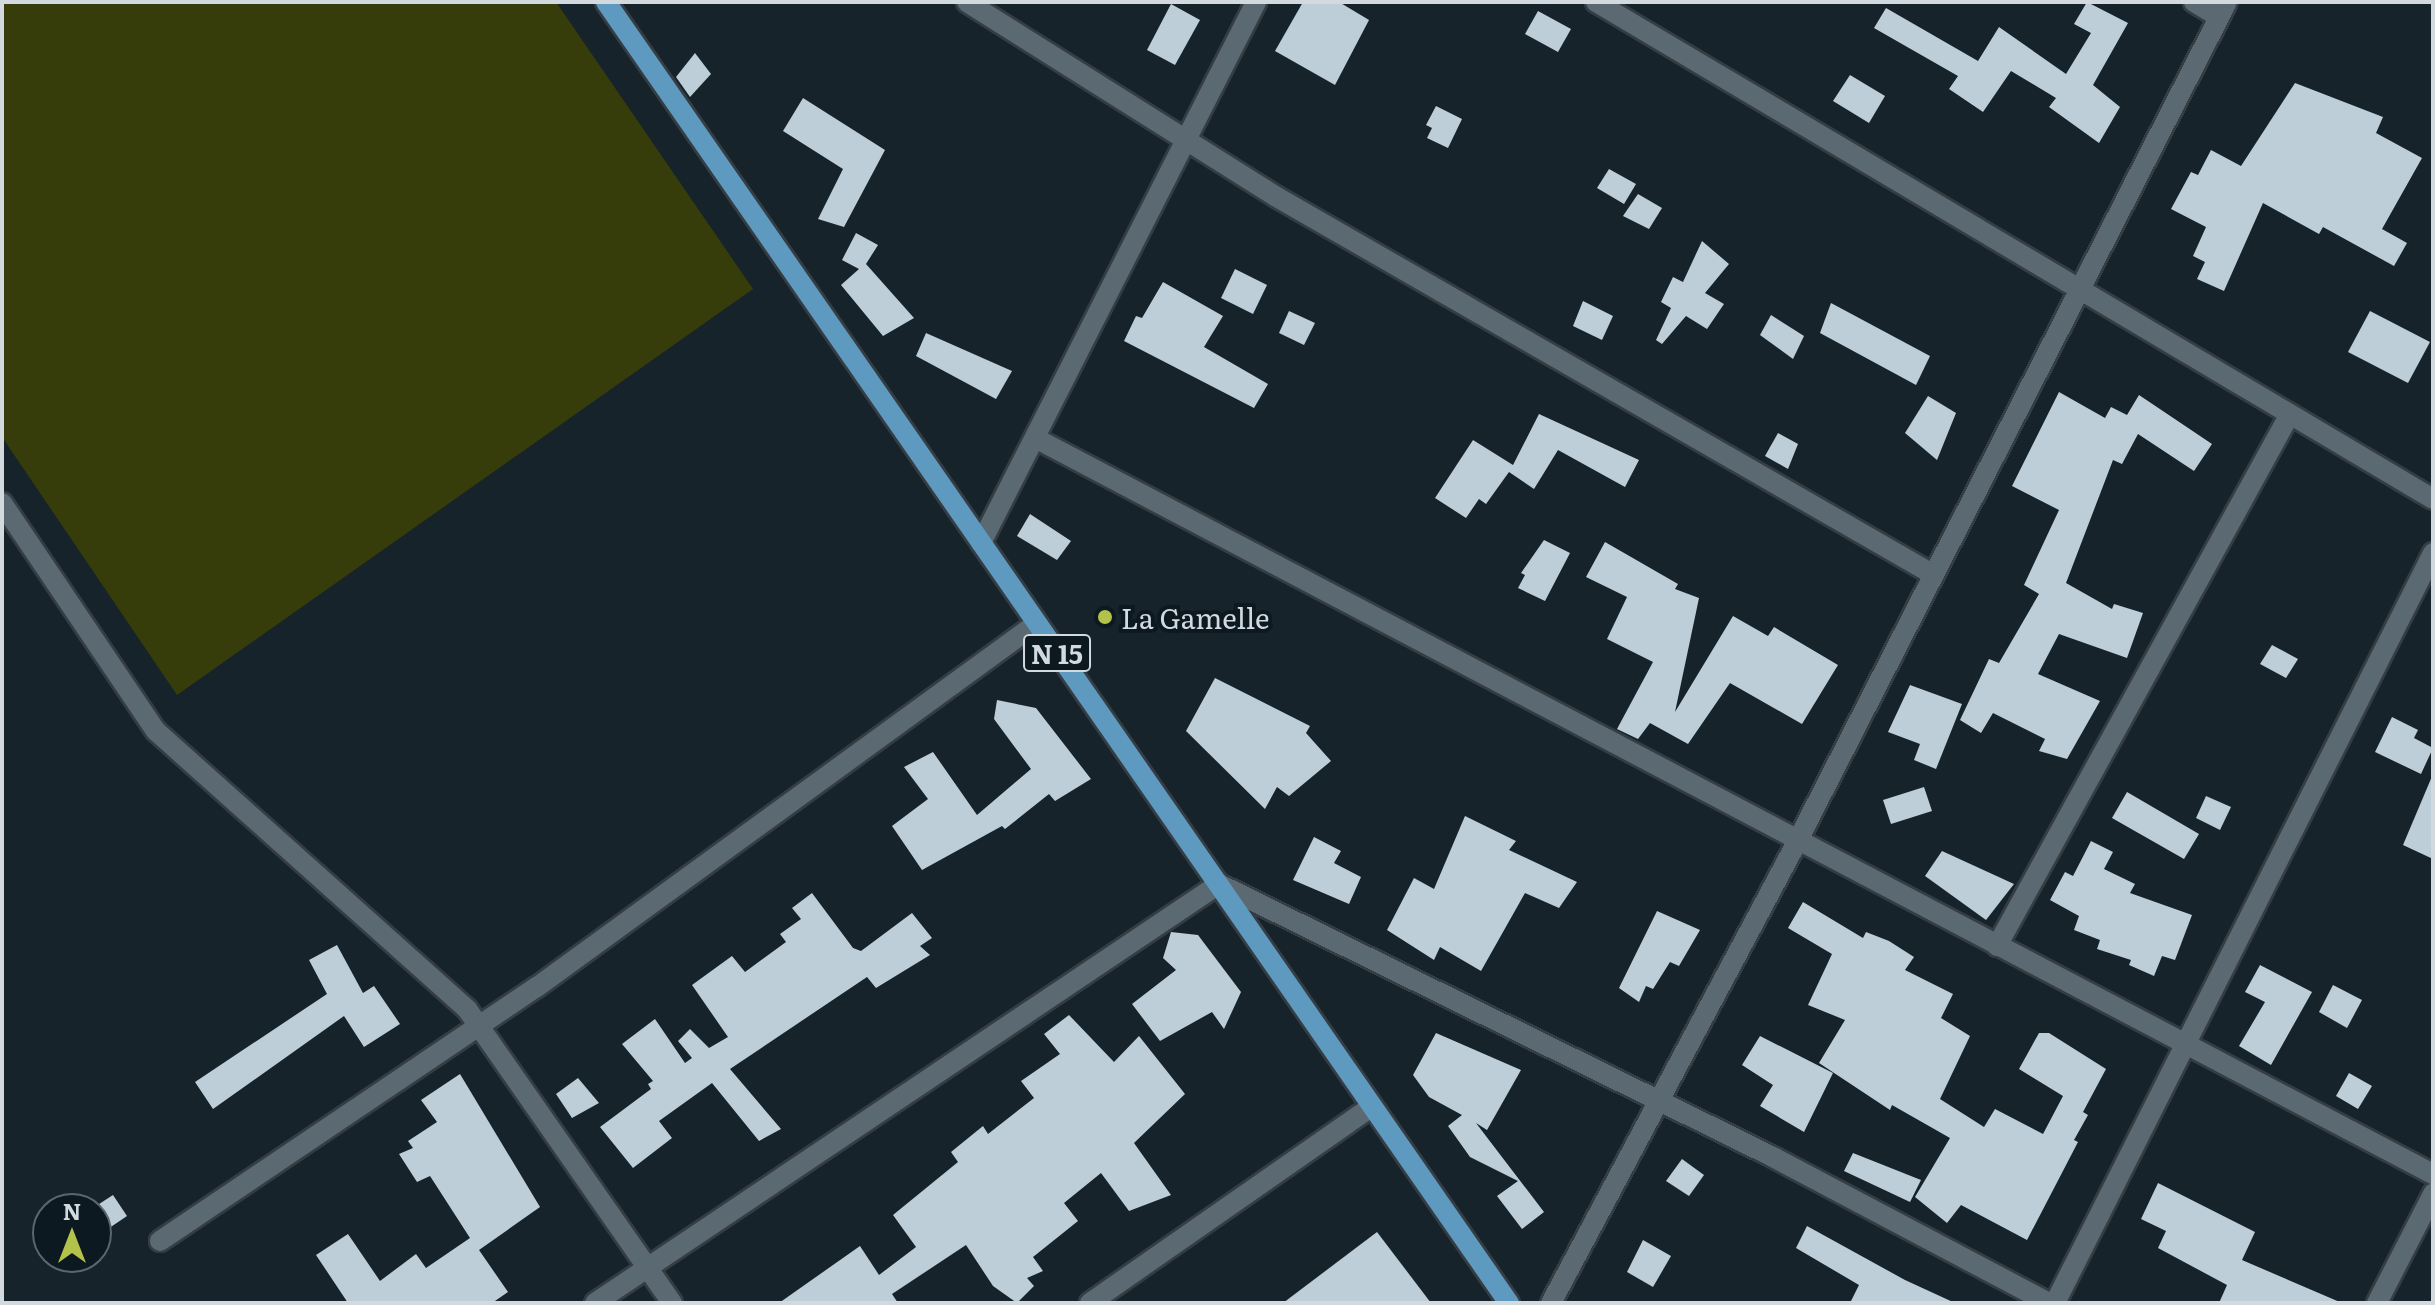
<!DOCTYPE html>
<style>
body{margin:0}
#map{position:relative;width:2435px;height:1305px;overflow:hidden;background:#16232b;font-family:Literata,serif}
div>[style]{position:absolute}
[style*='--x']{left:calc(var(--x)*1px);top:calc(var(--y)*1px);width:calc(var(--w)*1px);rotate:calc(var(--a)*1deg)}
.green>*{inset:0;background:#373d0a}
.building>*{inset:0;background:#beced9}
.roads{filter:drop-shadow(2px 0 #353d44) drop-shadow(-2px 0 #353d44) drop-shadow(0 2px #353d44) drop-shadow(0 -2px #353d44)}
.street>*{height:20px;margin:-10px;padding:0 10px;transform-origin:10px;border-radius:10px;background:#5b6973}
.primary>*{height:20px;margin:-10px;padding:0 10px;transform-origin:10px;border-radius:10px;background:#5e99bf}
.dots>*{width:22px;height:22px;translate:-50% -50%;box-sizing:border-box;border:4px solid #0d1921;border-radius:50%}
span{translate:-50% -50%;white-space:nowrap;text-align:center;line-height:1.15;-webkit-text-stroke:8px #0d1921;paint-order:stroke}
.shield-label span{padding:2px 6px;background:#0d1921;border:2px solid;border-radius:6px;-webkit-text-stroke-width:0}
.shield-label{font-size:26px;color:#d2dae0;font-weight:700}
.poi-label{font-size:28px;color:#d2dae0}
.left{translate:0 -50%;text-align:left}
.frame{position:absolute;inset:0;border:4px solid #d2dae0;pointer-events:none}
.north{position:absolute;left:32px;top:1193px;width:80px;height:80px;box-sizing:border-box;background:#0d1921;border:2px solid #5c666d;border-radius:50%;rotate:0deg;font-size:22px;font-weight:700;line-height:32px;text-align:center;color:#d2dae0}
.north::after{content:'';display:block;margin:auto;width:28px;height:36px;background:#b3c24b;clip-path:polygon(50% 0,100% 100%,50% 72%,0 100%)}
</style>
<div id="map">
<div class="green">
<div style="clip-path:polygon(2px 2px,556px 2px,753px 289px,177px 695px,2px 437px)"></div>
</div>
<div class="building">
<div style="clip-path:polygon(1303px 2px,1339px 2px,1369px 20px,1335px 85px,1275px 51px)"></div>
<div style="clip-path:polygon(2087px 2px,2128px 23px,2093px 85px,2120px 107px,2099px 143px,2049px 107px,2056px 98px,2011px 71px,1983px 112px,1949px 89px,1958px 76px,1874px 28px,1886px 8px,1978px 61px,1999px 27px,2066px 74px,2091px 33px,2074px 24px)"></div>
<div style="clip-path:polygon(1171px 4px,1200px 20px,1175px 65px,1147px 50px)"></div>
<div style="clip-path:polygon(1538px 11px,1571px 29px,1558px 52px,1525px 34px)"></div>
<div style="clip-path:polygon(695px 53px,711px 74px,690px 97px,676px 77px)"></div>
<div style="clip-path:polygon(1850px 75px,1885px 96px,1869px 123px,1833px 101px)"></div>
<div style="clip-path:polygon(2295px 83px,2383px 117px,2376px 133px,2422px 158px,2382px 229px,2407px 243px,2394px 266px,2323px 227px,2319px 234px,2263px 203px,2224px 291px,2197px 279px,2205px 262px,2193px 256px,2206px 227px,2171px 209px,2191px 172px,2198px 175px,2211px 150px,2241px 166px)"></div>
<div style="clip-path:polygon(803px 98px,885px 150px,844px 227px,818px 219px,843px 169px,783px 131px)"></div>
<div style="clip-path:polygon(1436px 106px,1462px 119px,1448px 148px,1427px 138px,1432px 128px,1426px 125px)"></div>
<div style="clip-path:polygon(1609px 169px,1636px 184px,1624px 204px,1597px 188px)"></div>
<div style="clip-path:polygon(1638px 194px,1662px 208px,1649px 229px,1623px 216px)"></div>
<div style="clip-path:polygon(856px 233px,878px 245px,866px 264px,914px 318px,883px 336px,841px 285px,859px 269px,842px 260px)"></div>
<div style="clip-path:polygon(1702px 241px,1729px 264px,1705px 293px,1724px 304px,1707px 329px,1686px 316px,1662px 344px,1656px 340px,1671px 308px,1661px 302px,1673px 277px,1683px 282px)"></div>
<div style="clip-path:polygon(1235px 269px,1267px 285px,1253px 314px,1221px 298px)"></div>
<div style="clip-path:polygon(1163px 282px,1223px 316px,1204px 347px,1268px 384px,1254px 408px,1124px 341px,1136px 316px,1142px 318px)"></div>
<div style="clip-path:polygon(1583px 301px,1613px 316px,1602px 340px,1573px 326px)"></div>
<div style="clip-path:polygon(1831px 303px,1930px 356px,1916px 385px,1820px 333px)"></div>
<div style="clip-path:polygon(1289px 311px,1315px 323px,1304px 345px,1279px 333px)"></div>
<div style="clip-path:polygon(2370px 311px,2430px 342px,2408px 383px,2348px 352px)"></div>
<div style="clip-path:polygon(1771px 315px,1804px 336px,1793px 359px,1760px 335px)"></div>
<div style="clip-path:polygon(926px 333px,1012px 371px,996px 399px,916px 356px)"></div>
<div style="clip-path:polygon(2059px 392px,2105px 418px,2111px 407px,2127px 415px,2139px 395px,2212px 444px,2194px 471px,2138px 434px,2122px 464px,2113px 460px,2066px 583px,2112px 609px,2114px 604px,2143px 613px,2127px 658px,2059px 634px,2038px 674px,2100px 701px,2067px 759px,2039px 751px,2045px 739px,1993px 713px,1981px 733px,1960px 720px,1989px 659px,1999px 663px,2039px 594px,2024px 585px,2059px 510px,2012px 486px)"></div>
<div style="clip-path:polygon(1928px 396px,1956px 413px,1937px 460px,1905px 433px)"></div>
<div style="clip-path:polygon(1539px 414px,1639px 460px,1625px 487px,1558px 450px,1534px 489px,1509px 472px,1486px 504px,1479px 499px,1466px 518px,1435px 498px,1473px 440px,1513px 465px)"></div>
<div style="clip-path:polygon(1778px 433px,1798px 444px,1788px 469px,1765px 456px)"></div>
<div style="clip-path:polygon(1030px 514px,1071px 541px,1057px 560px,1017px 536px)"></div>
<div style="clip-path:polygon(1544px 540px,1570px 553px,1545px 601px,1518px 588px,1525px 575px,1521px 573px)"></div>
<div style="clip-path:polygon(1605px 542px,1678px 584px,1675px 589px,1699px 598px,1675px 712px,1733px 616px,1768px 636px,1774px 627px,1838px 665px,1802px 724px,1730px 683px,1688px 744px,1650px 723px,1638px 739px,1617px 729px,1653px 662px,1607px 639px,1627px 597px,1586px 577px)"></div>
<div style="clip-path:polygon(2272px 645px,2298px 659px,2286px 678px,2260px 664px)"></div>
<div style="clip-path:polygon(1215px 678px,1310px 726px,1306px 733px,1331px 761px,1289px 796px,1277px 787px,1265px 809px,1186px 731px)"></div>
<div style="clip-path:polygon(1910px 685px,1962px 704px,1936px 769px,1914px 760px,1920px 744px,1888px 732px)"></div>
<div style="clip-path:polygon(997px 700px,1036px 708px,1091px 779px,1055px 801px,1049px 794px,1005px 829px,1002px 826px,922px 870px,892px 826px,928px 799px,904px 767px,933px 752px,977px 815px,1031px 769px,994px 719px)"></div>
<div style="clip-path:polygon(2392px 717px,2418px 730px,2414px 738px,2433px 748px,2421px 774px,2375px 752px)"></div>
<div style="clip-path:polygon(2433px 774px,2433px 859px,2403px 845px)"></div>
<div style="clip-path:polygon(1924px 787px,1932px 811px,1891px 824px,1883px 800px)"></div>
<div style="clip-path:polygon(2127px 792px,2199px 834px,2184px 859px,2112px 818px)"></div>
<div style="clip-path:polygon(2206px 796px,2231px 807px,2220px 830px,2196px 818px)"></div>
<div style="clip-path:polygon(1465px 816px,1516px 841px,1509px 850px,1577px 882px,1559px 908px,1525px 893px,1481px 971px,1440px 947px,1434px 960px,1387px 930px,1414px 878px,1434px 889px)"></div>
<div style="clip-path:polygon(1314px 837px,1341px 851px,1334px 863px,1361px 877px,1349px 904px,1293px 880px)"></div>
<div style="clip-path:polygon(2091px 841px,2113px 852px,2104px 869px,2135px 884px,2130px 893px,2192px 915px,2175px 960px,2162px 956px,2154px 976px,2129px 965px,2131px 960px,2097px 949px,2100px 940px,2074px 930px,2079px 916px,2050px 900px,2065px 872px,2073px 876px)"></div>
<div style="clip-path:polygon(1942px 851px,2014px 884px,1986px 920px,1925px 876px)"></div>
<div style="clip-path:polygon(812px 893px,853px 948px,861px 951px,912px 913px,932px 938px,920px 946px,930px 955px,876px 988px,867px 977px,730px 1069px,781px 1129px,759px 1141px,712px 1083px,659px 1121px,672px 1138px,633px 1168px,600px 1127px,651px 1089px,648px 1084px,653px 1081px,622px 1044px,655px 1019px,685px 1063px,692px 1058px,678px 1041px,690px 1029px,709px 1048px,728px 1037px,692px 985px,732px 956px,745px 972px,786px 942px,780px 934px,801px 919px,792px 908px)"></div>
<div style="clip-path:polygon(1803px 902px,1863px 938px,1866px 932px,1889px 941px,1914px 957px,1905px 970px,1953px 994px,1941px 1018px,1970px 1036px,1940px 1099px,1984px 1127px,1995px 1109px,2043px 1134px,2063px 1096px,2019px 1069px,2039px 1033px,2049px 1033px,2106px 1069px,2083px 1112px,2088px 1115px,2074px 1140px,2078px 1142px,2027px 1240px,1961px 1205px,1947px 1223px,1915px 1197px,1950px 1138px,1892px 1105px,1890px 1110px,1819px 1063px,1845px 1020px,1808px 1005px,1832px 954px,1788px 928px)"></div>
<div style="clip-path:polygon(1657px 911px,1700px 930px,1679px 966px,1670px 962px,1653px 989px,1646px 986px,1639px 1002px,1619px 988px)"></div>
<div style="clip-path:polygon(1171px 932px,1198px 935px,1241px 992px,1224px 1029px,1212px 1012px,1160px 1041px,1132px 1004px,1176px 970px,1163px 958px)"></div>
<div style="clip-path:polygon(337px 945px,363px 993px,374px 986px,400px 1024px,364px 1047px,344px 1016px,213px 1109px,195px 1082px,327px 994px,309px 960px)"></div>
<div style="clip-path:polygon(2260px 965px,2312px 992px,2271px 1065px,2239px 1046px,2265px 1002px,2245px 992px)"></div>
<div style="clip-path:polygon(2333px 985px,2362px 1000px,2347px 1028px,2319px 1012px)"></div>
<div style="clip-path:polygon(1069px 1015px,1114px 1062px,1139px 1036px,1185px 1094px,1134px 1143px,1171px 1195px,1129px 1211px,1101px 1173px,1064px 1203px,1078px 1221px,1033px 1257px,1043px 1271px,1027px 1278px,1034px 1286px,1017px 1303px,993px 1286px,966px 1245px,892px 1294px,898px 1303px,779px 1303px,860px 1246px,879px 1275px,916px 1247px,893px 1215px,958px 1162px,951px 1152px,983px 1126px,988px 1134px,1034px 1098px,1021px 1081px,1060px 1054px,1044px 1034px)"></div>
<div style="clip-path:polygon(1436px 1033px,1521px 1070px,1487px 1130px,1476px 1123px,1544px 1212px,1522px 1229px,1497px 1196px,1518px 1181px,1470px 1157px,1448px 1126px,1462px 1115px,1429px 1097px,1413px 1075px)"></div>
<div style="clip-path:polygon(1760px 1036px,1833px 1073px,1804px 1132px,1760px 1106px,1773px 1085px,1742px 1065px)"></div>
<div style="clip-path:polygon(2349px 1073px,2372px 1086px,2358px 1109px,2336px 1096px)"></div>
<div style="clip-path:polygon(460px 1074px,540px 1207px,479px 1250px,508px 1292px,492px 1303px,348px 1303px,316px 1255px,348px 1234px,380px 1281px,416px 1254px,426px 1268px,470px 1238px,430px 1176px,417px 1182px,399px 1154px,413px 1148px,408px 1141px,437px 1122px,421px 1100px)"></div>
<div style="clip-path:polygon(578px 1078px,599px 1103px,572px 1118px,556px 1094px)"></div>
<div style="clip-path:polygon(1853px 1153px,1921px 1180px,1910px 1202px,1844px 1171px)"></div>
<div style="clip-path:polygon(1682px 1159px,1704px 1175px,1689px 1196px,1666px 1181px)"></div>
<div style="clip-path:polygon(2158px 1183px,2255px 1232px,2242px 1260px,2342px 1303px,2219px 1303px,2227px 1285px,2158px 1248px,2166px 1231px,2141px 1219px)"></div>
<div style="clip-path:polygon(113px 1195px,127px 1216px,96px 1237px,96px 1206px)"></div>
<div style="clip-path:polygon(1807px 1226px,1905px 1280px,1955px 1303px,1850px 1303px,1859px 1285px,1796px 1248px)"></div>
<div style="clip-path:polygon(1377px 1232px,1431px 1303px,1283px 1303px)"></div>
<div style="clip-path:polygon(1643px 1240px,1671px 1256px,1653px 1287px,1627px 1272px)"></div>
</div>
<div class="roads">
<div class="street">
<div style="--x:967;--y:2;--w:364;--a:32.2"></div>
<div style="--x:1275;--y:196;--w:760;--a:29.9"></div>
<div style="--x:1596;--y:2;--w:973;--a:30.7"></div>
<div style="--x:2194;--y:2;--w:29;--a:31"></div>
<div style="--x:1035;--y:438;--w:1580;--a:27.77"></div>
<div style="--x:2;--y:503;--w:275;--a:56"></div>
<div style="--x:156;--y:731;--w:417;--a:41.8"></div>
<div style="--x:467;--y:1009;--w:358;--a:55.1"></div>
<div style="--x:981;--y:543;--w:607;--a:-63.05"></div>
<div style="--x:1997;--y:946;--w:607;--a:-61.16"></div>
<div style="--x:160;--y:1241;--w:455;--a:-34"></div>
<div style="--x:537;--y:987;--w:618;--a:-36.05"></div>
<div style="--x:595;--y:1303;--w:752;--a:-33.88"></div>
<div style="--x:1219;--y:884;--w:618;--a:26.23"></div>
<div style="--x:1773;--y:1157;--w:312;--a:27.9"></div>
<div style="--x:1090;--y:1303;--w:344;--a:-34.9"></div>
<div style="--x:1551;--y:1303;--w:525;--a:-61.92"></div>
<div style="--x:1798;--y:840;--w:941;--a:-62.89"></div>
<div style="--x:2055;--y:1303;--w:840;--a:-63.25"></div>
<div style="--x:2377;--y:1303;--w:123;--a:-62.8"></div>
</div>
<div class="primary">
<div style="--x:606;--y:2;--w:1584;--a:55.24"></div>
</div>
</div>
<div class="dots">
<div style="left:1105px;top:617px;background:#b3c24b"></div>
</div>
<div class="shield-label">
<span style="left:1057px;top:653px">N 15</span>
</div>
<div class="poi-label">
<span class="left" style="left:1121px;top:617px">La Gamelle</span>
</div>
<div class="frame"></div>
<div class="north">N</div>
</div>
